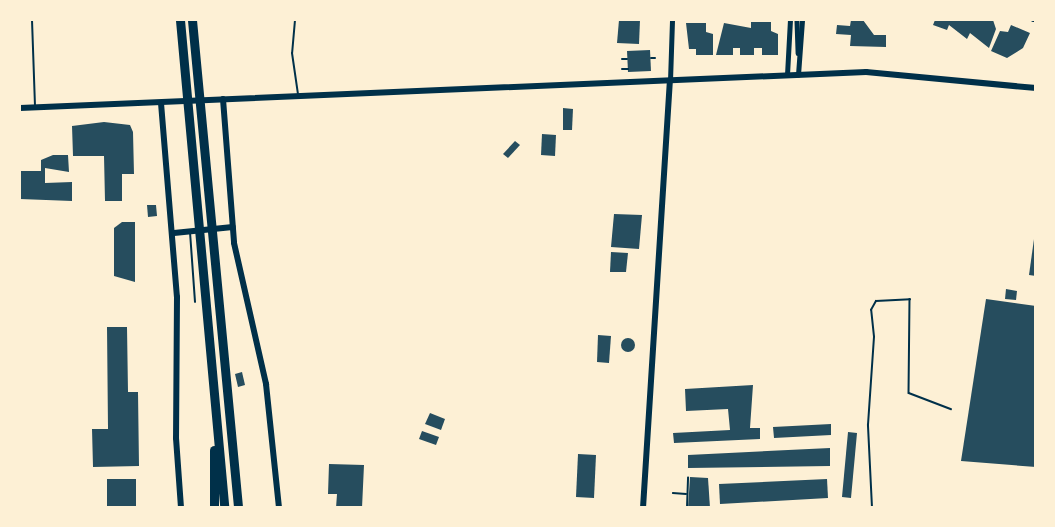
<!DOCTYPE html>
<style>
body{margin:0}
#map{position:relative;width:1055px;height:527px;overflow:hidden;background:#fdf0d5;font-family:"Source Sans 3",sans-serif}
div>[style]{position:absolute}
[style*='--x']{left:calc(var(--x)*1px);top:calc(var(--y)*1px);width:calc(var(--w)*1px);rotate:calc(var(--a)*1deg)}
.building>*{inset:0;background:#264d5e}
.round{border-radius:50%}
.path>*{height:1.5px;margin:-0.75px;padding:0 0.75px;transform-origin:0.75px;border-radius:0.75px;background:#003049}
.service>*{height:2px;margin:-1px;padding:0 1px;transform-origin:1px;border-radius:1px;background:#003049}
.minor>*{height:4.5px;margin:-2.25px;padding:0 2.25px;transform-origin:2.25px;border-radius:2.25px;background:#003049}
.tertiary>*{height:6px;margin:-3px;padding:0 3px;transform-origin:3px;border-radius:3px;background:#003049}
.motorway>*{height:9px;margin:-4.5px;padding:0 4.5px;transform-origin:4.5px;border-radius:4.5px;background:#003049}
span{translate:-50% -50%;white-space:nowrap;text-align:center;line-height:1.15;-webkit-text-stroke:5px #fdf0d5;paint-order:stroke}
.frame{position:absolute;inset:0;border:21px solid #fdf0d5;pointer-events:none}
</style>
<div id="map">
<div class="building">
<div style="clip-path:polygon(619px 20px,640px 20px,639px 44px,617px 43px)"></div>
<div style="clip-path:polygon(851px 20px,863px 20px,874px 35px,886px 35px,886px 47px,850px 46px,851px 35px,836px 34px,837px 25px,850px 26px)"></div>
<div style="clip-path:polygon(935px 20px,993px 20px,996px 29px,989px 48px,970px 33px,967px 39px,949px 25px,947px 30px,933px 25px)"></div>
<div style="clip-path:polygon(751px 22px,771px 22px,771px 31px,778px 34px,778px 55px,762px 55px,762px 48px,754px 48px,754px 55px,740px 55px,740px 48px,733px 48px,733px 55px,716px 55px,724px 23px,751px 28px)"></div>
<div style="clip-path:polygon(686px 23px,706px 23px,706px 32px,713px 34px,713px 55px,696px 55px,696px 49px,689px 49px)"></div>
<div style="clip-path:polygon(1011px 25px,1030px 33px,1023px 48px,1007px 58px,991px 51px,1000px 31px,1008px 32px)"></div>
<div style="clip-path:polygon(650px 50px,651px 71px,628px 72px,627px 51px)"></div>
<div style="clip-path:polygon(563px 108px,573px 109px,572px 130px,563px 130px)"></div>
<div style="clip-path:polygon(104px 122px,130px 125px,133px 132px,134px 174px,122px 174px,122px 201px,105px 201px,104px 156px,73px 156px,72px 126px)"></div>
<div style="clip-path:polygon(542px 134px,556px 135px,555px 156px,541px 155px)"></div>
<div style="clip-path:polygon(515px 141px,520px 145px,508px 158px,503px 154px)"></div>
<div style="clip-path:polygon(53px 155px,68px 155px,69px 172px,45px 168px,45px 183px,72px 182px,72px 201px,20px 199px,20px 171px,41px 171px,41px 160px)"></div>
<div style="clip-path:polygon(147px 205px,156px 205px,157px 216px,148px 217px)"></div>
<div style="clip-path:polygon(614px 214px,642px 215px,639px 249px,611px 247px)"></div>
<div style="clip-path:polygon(122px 222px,135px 222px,135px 282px,114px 276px,114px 228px)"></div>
<div style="clip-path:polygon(1034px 239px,1036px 239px,1036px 276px,1029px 275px)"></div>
<div style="clip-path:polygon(611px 252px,628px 253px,626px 272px,610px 272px)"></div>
<div style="clip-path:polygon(1006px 289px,1017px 291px,1016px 300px,1005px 299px)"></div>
<div style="clip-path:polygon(986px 299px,1036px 306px,1036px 467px,961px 461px)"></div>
<div style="clip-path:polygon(107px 327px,127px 327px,128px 392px,138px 392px,139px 466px,93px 467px,92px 429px,108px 429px)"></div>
<div style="clip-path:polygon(598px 335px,611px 336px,609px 363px,597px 362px)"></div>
<div class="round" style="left:621px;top:338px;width:14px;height:14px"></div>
<div style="clip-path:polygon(242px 372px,245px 385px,238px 387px,235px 374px)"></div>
<div style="clip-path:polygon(753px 385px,750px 428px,760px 428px,760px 439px,674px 443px,673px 433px,730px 430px,728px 409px,686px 411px,685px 389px)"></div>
<div style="clip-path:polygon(430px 413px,445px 419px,441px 430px,425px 424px)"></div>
<div style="clip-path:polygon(831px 424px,831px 435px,774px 438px,773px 427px)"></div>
<div style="clip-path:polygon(422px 431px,439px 437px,436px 445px,419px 439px)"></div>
<div style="clip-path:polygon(848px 432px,857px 433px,851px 498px,842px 497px)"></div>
<div style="clip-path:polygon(830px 448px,830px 466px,688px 468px,688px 455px)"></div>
<div style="clip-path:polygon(578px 454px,596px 455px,594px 498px,576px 497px)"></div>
<div style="clip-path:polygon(329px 464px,364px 465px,362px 508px,336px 508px,337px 494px,328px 494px)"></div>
<div style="clip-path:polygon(690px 477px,708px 478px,710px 508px,688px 508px)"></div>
<div style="clip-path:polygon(107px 479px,136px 479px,136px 508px,107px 508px)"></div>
<div style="clip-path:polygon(827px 479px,828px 498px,720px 504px,719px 484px)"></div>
</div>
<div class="path">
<div style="--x:673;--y:493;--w:13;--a:4"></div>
<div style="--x:687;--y:508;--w:30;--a:-88"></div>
<div style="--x:872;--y:508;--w:83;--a:-92.8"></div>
<div style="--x:868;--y:425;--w:88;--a:-86.1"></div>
<div style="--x:874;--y:337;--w:27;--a:-96"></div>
<div style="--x:871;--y:310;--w:10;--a:-61"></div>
<div style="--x:876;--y:301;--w:34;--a:-3"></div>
<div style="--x:910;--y:299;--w:94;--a:90.6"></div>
<div style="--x:909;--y:393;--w:45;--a:20.9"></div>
</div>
<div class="service">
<div style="--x:32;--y:20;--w:87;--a:88"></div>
<div style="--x:295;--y:20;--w:33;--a:95"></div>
<div style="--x:292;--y:53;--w:41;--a:81.7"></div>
<div style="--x:651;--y:58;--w:4;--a:0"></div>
<div style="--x:622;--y:59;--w:5;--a:0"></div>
<div style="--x:622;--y:69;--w:6;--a:0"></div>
<div style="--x:190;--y:232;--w:70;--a:85.9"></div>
</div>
<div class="minor">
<div style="--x:1033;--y:20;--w:3;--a:0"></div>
<div style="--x:797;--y:21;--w:32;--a:88"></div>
<div style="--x:787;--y:75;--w:55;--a:-86.9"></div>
<div style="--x:798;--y:75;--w:55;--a:-85.8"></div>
<div style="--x:670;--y:81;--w:61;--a:-88.1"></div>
</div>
<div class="tertiary">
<div style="--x:223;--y:99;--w:144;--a:85.6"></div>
<div style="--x:234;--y:243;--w:145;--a:77.2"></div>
<div style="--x:266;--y:384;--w:125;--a:84"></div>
<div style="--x:161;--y:103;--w:195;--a:85.3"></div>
<div style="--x:177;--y:297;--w:141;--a:90.4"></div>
<div style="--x:176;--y:438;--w:70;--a:85.9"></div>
<div style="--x:20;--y:108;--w:847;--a:-2.44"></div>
<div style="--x:866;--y:72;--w:171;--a:5.4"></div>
<div style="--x:174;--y:233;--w:59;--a:-5.8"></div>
<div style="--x:643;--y:508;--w:428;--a:-86.4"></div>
</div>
<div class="motorway">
<div style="--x:180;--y:20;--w:490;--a:84.8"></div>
<div style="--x:192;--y:20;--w:490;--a:84.6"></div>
<div style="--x:214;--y:450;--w:58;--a:90"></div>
</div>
<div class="frame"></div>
</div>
